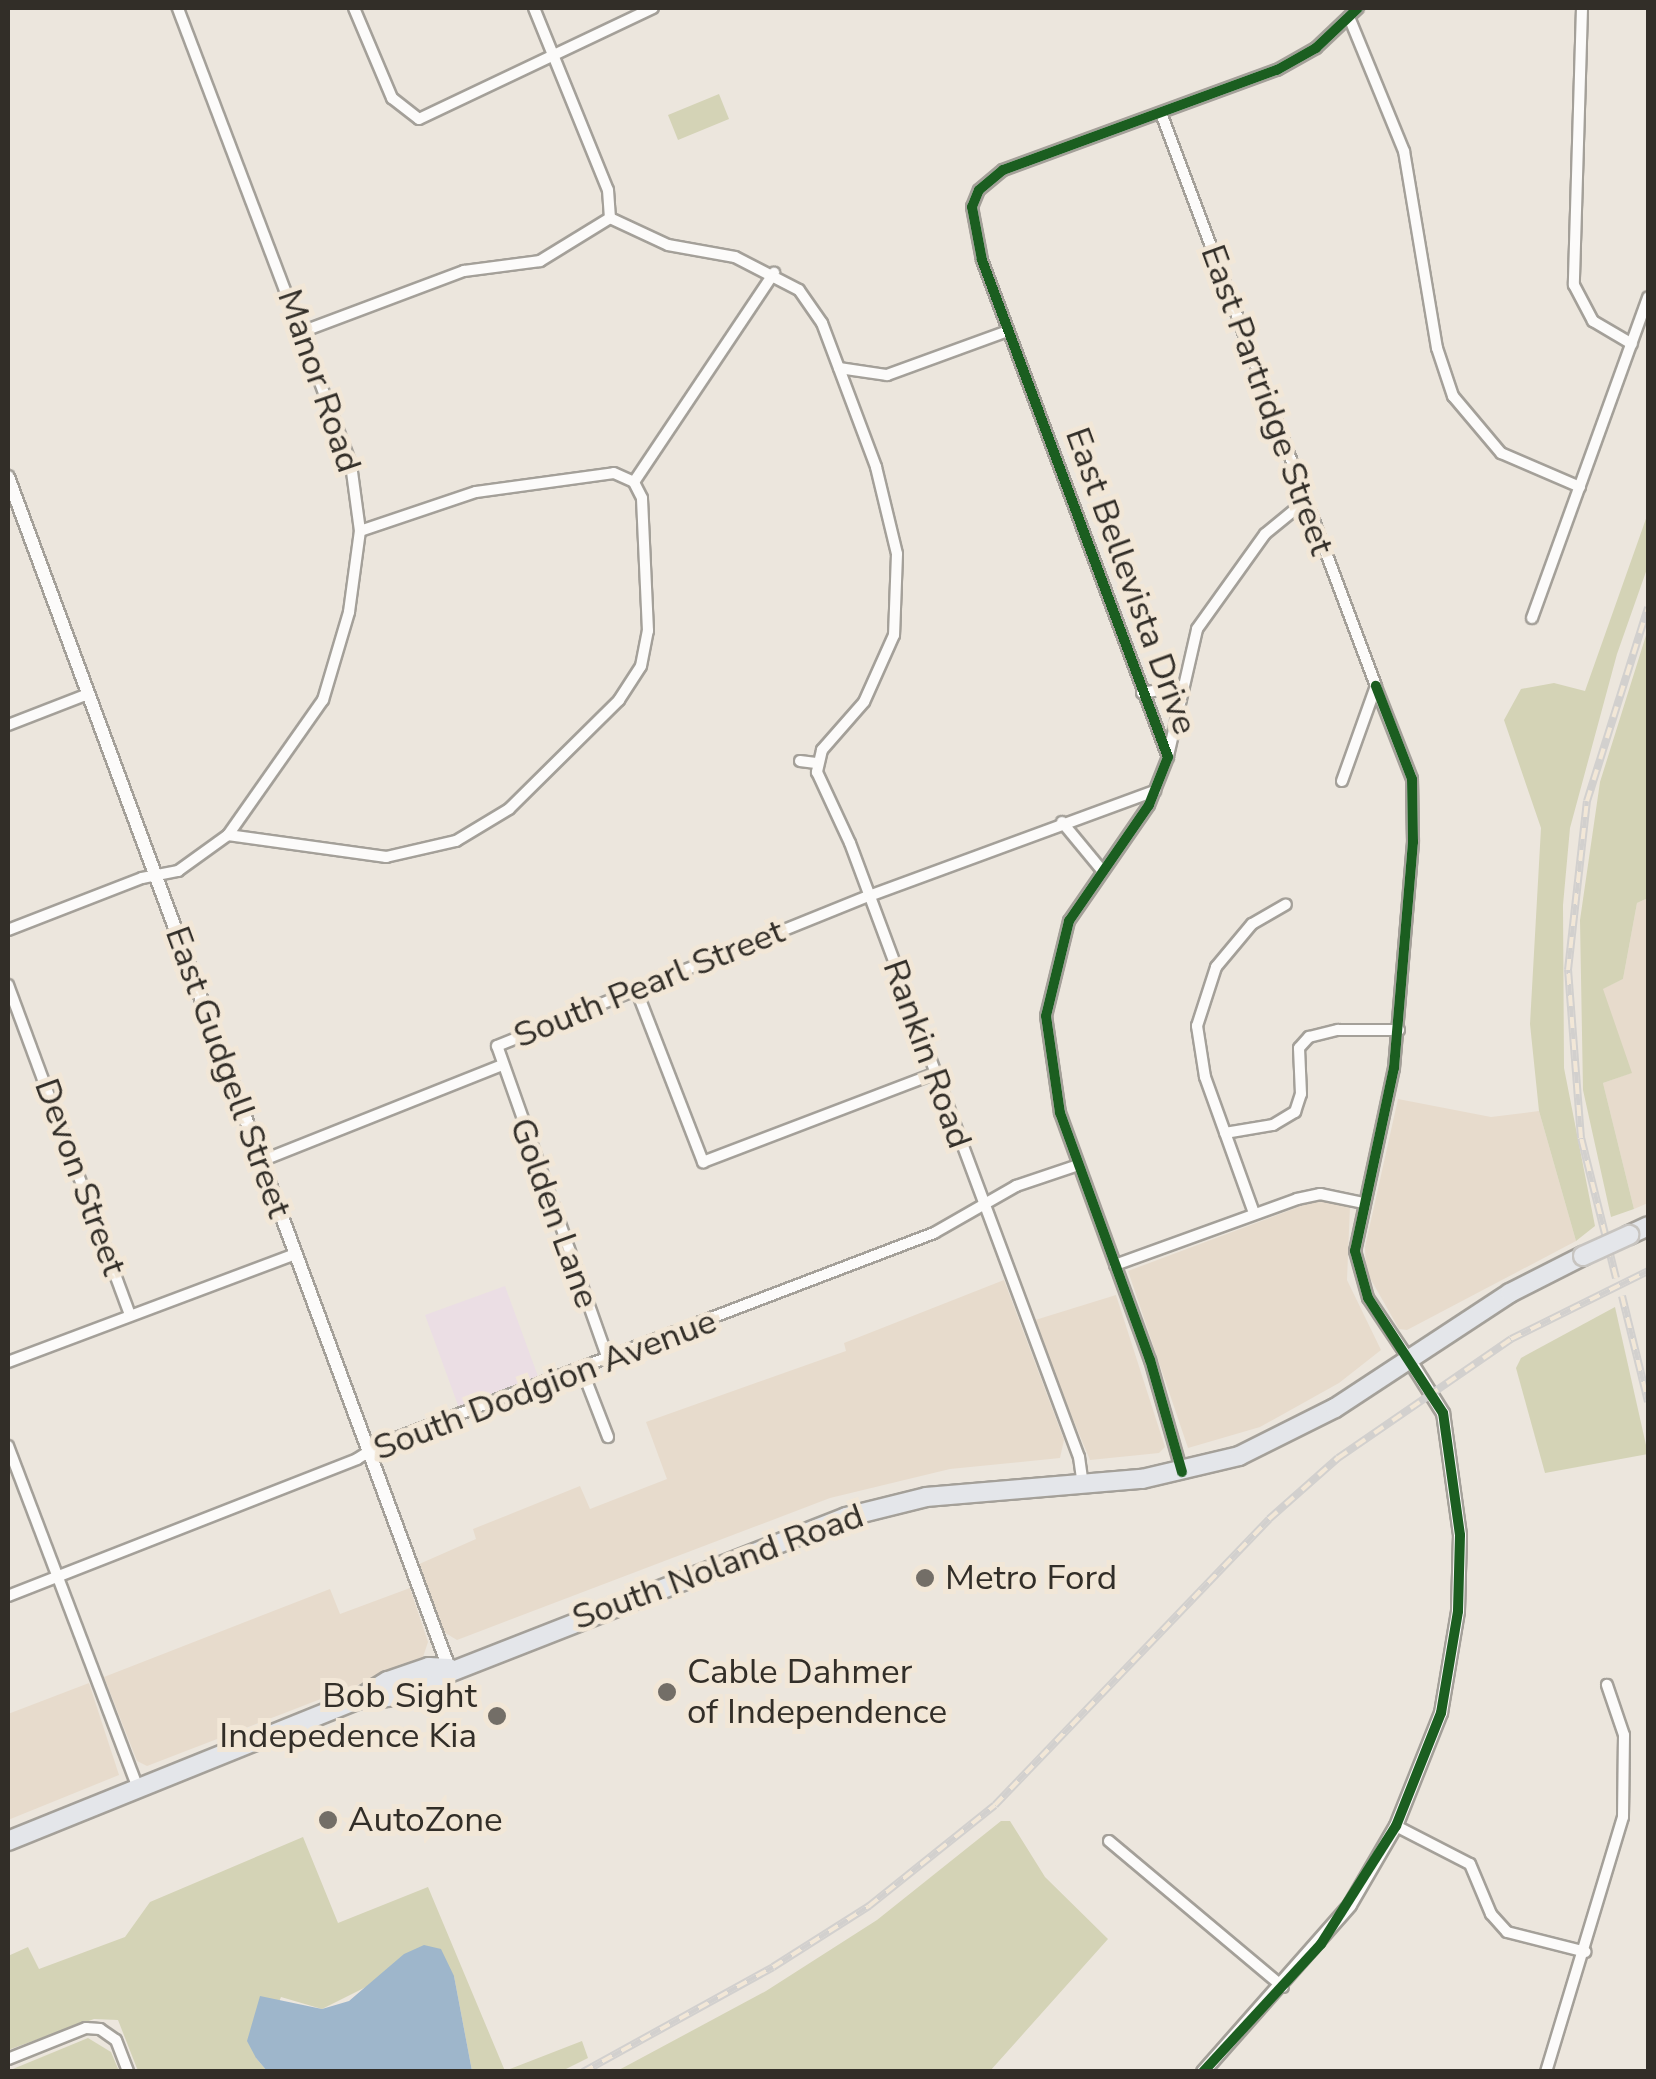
<!DOCTYPE html>
<style>
body{margin:0}
#map{position:relative;width:1656px;height:2079px;overflow:hidden;background:#ece6dd;font-family:"Nunito Sans",sans-serif}
div>[style]{position:absolute}
[style*='--x']{left:calc(var(--x)*1px);top:calc(var(--y)*1px);width:calc(var(--w)*1px);rotate:calc(var(--a)*1deg)}
.built>*{inset:0;background:#e7dbcc}
.industrial>*{inset:0;background:#ebdee4}
.green>*{inset:0;background:#d4d3b6}
.water>*{inset:0;background:#9eb6cb}
.roads{filter:drop-shadow(2px 0 #a4a099) drop-shadow(-2px 0 #a4a099) drop-shadow(0 2px #a4a099) drop-shadow(0 -2px #a4a099)}
.minor>*{height:10px;margin:-5px;padding:0 5px;transform-origin:5px;border-radius:5px;background:#fcfbfa}
.tertiary>*{height:12px;margin:-6px;padding:0 6px;transform-origin:6px;border-radius:6px;background:#fcfbfa}
.primary>*{height:18px;margin:-9px;padding:0 9px;transform-origin:9px;border-radius:9px;background:#e4e6ea}
.rail>*{height:8px;margin-top:-4px;transform-origin:0;background:repeating-linear-gradient(90deg,#f2e7d7 0 11px,#d2d0ce 0 22px);box-sizing:border-box;border-block:2px solid #d2d0ce}
.bridges{filter:drop-shadow(2px 0 #c7c4c0) drop-shadow(-2px 0 #c7c4c0) drop-shadow(0 2px #c7c4c0) drop-shadow(0 -2px #c7c4c0)}
.primary-bridge>*{height:18px;margin:-9px;padding:0 9px;transform-origin:9px;border-radius:9px;background:#e4e6ea}
.cycleway>*{height:10px;margin:-5px;padding:0 5px;transform-origin:5px;border-radius:5px;background:#1b5e20}
.dots>*{width:28px;height:28px;translate:-50% -50%;box-sizing:border-box;border:5px solid #f2e7d7;border-radius:50%}
span{translate:-50% -50%;white-space:nowrap;text-align:center;line-height:1.15;-webkit-text-stroke:10px #f2e7d7;paint-order:stroke}
.street-label{font-size:35px;color:#322e28}
.poi-label{font-size:35px;color:#322e28}
.left{translate:0 -50%;text-align:left}
.right{translate:-100% -50%;text-align:right}
.frame{position:absolute;inset:0;border:10px solid #322e28;pointer-events:none}
</style>
<div id="map">
<div class="built">
<div style="clip-path:polygon(1648px 898px,1648px 1203px,1634px 1209px,1603px 1083px,1631px 1073px,1602px 989px,1623px 979px,1637px 903px)"></div>
<div style="clip-path:polygon(1398px 1099px,1491px 1117px,1539px 1111px,1576px 1241px,1407px 1330px,1399px 1329px,1366px 1271px,1365px 1247px)"></div>
<div style="clip-path:polygon(1317px 1200px,1350px 1206px,1347px 1280px,1381px 1350px,1339px 1383px,1260px 1427px,1188px 1448px,1128px 1271px)"></div>
<div style="clip-path:polygon(1004px 1280px,1064px 1440px,1060px 1458px,950px 1469px,830px 1498px,457px 1640px,442px 1631px,417px 1565px,476px 1539px,473px 1529px,580px 1486px,590px 1509px,667px 1479px,646px 1422px,846px 1351px,844px 1343px)"></div>
<div style="clip-path:polygon(1116px 1295px,1165px 1447px,1159px 1453px,1090px 1460px,1032px 1321px)"></div>
<div style="clip-path:polygon(410px 1588px,428px 1642px,422px 1660px,147px 1766px,137px 1761px,104px 1677px,330px 1589px,340px 1614px)"></div>
<div style="clip-path:polygon(89px 1683px,119px 1775px,8px 1820px,8px 1714px)"></div>
</div>
<div class="industrial">
<div style="clip-path:polygon(505px 1286px,539px 1379px,459px 1408px,425px 1315px)"></div>
</div>
<div class="green">
<div style="clip-path:polygon(719px 94px,729px 119px,678px 140px,668px 115px)"></div>
<div style="clip-path:polygon(1648px 513px,1648px 566px,1617px 654px,1570px 828px,1563px 905px,1564px 1068px,1595px 1226px,1576px 1241px,1539px 1111px,1530px 1024px,1541px 828px,1504px 720px,1521px 689px,1554px 683px,1585px 691px)"></div>
<div style="clip-path:polygon(1648px 629px,1648px 898px,1637px 903px,1623px 979px,1603px 989px,1632px 1073px,1603px 1083px,1634px 1209px,1611px 1217px,1583px 1090px,1580px 920px,1600px 782px)"></div>
<div style="clip-path:polygon(1615px 1307px,1648px 1454px,1545px 1473px,1516px 1368px,1521px 1358px)"></div>
<div style="clip-path:polygon(1001px 1821px,1010px 1821px,1045px 1877px,1108px 1939px,990px 2071px,617px 2071px,766px 1991px,877px 1920px)"></div>
<div style="clip-path:polygon(303px 1837px,338px 1923px,428px 1887px,505px 2071px,582px 2041px,588px 2058px,562px 2071px,472px 2071px,454px 1976px,370px 1985px,322px 2009px,281px 1997px,256px 2058px,267px 2071px,138px 2071px,118px 2020px,94px 2019px,8px 2050px,8px 1956px,28px 1947px,39px 1969px,125px 1937px,150px 1902px)"></div>
<div style="clip-path:polygon(88px 2038px,111px 2052px,119px 2071px,8px 2071px)"></div>
</div>
<div class="water">
<div style="clip-path:polygon(424px 1945px,441px 1949px,454px 1976px,472px 2071px,267px 2071px,256px 2058px,247px 2041px,260px 1996px,322px 2009px,349px 2001px,404px 1954px)"></div>
</div>
<div class="roads">
<div class="minor">
<div style="--x:354;--y:8;--w:98;--a:67.1"></div>
<div style="--x:392;--y:98;--w:34;--a:38"></div>
<div style="--x:419;--y:119;--w:259;--a:-25.4"></div>
<div style="--x:534;--y:8;--w:196;--a:67.9"></div>
<div style="--x:608;--y:190;--w:28;--a:86"></div>
<div style="--x:1582;--y:8;--w:277;--a:91.7"></div>
<div style="--x:1574;--y:285;--w:41;--a:62.2"></div>
<div style="--x:1593;--y:321;--w:45;--a:30.5"></div>
<div style="--x:1349;--y:17;--w:145;--a:67.7"></div>
<div style="--x:1404;--y:151;--w:200;--a:80.5"></div>
<div style="--x:1437;--y:348;--w:51;--a:71.6"></div>
<div style="--x:1453;--y:396;--w:75;--a:49.9"></div>
<div style="--x:1501;--y:453;--w:86;--a:23.3"></div>
<div style="--x:1161;--y:113;--w:612;--a:69.43"></div>
<div style="--x:1376;--y:686;--w:101;--a:109.7"></div>
<div style="--x:610;--y:218;--w:64;--a:25"></div>
<div style="--x:668;--y:245;--w:68;--a:10.2"></div>
<div style="--x:735;--y:257;--w:72;--a:27.3"></div>
<div style="--x:799;--y:290;--w:40;--a:55.1"></div>
<div style="--x:822;--y:323;--w:154;--a:69.4"></div>
<div style="--x:876;--y:467;--w:89;--a:76.4"></div>
<div style="--x:897;--y:554;--w:81;--a:92.1"></div>
<div style="--x:894;--y:635;--w:73;--a:114.1"></div>
<div style="--x:864;--y:702;--w:64;--a:131.2"></div>
<div style="--x:822;--y:750;--w:23;--a:103"></div>
<div style="--x:817;--y:772;--w:78;--a:65.1"></div>
<div style="--x:850;--y:843;--w:655;--a:69.55"></div>
<div style="--x:1079;--y:1457;--w:27;--a:82"></div>
<div style="--x:304;--y:331;--w:171;--a:-20.6"></div>
<div style="--x:464;--y:271;--w:77;--a:-7.5"></div>
<div style="--x:540;--y:261;--w:82;--a:-31.6"></div>
<div style="--x:839;--y:368;--w:49;--a:8.3"></div>
<div style="--x:887;--y:375;--w:129;--a:-20"></div>
<div style="--x:360;--y:531;--w:122;--a:-18.6"></div>
<div style="--x:476;--y:492;--w:139;--a:-7.8"></div>
<div style="--x:614;--y:473;--w:22;--a:24"></div>
<div style="--x:1532;--y:618;--w:341;--a:-70.1"></div>
<div style="--x:1376;--y:687;--w:99;--a:68.6"></div>
<div style="--x:1412;--y:779;--w:63;--a:89.1"></div>
<div style="--x:1413;--y:842;--w:227;--a:94.8"></div>
<div style="--x:1394;--y:1068;--w:187;--a:102"></div>
<div style="--x:1355;--y:1251;--w:49;--a:74.5"></div>
<div style="--x:1368;--y:1298;--w:73;--a:56.1"></div>
<div style="--x:1142;--y:693;--w:39;--a:-10"></div>
<div style="--x:8;--y:725;--w:86;--a:-21.2"></div>
<div style="--x:1168;--y:756;--w:130;--a:-77.1"></div>
<div style="--x:1197;--y:629;--w:117;--a:-54.4"></div>
<div style="--x:1265;--y:534;--w:50;--a:-39.4"></div>
<div style="--x:800;--y:761;--w:16;--a:7"></div>
<div style="--x:1062;--y:822;--w:60;--a:50.4"></div>
<div style="--x:228;--y:835;--w:160;--a:7.9"></div>
<div style="--x:386;--y:857;--w:72;--a:-12.9"></div>
<div style="--x:456;--y:841;--w:62;--a:-31.1"></div>
<div style="--x:509;--y:809;--w:155;--a:-44.7"></div>
<div style="--x:619;--y:700;--w:40;--a:-57.1"></div>
<div style="--x:641;--y:666;--w:36;--a:-79"></div>
<div style="--x:648;--y:631;--w:133;--a:-92.6"></div>
<div style="--x:642;--y:498;--w:18;--a:-117"></div>
<div style="--x:634;--y:482;--w:252;--a:-56.2"></div>
<div style="--x:8;--y:930;--w:144;--a:-21.2"></div>
<div style="--x:142;--y:878;--w:37;--a:-11"></div>
<div style="--x:178;--y:871;--w:62;--a:-35.8"></div>
<div style="--x:228;--y:835;--w:165;--a:-54.9"></div>
<div style="--x:323;--y:700;--w:92;--a:-73.5"></div>
<div style="--x:349;--y:612;--w:82;--a:-82.3"></div>
<div style="--x:360;--y:531;--w:68;--a:-97.7"></div>
<div style="--x:351;--y:464;--w:488;--a:-110.8"></div>
<div style="--x:8;--y:985;--w:351;--a:69.7"></div>
<div style="--x:636;--y:989;--w:186;--a:68.8"></div>
<div style="--x:703;--y:1162;--w:247;--a:-20.9"></div>
<div style="--x:1225;--y:1133;--w:49;--a:-9.5"></div>
<div style="--x:1273;--y:1125;--w:26;--a:-31"></div>
<div style="--x:1295;--y:1112;--w:19;--a:-72"></div>
<div style="--x:1301;--y:1094;--w:46;--a:-92.5"></div>
<div style="--x:1299;--y:1048;--w:15;--a:-48"></div>
<div style="--x:1309;--y:1037;--w:30;--a:-14"></div>
<div style="--x:1338;--y:1030;--w:61;--a:0"></div>
<div style="--x:261;--y:1161;--w:257;--a:-21.7"></div>
<div style="--x:1254;--y:1213;--w:145;--a:-109.8"></div>
<div style="--x:1205;--y:1077;--w:52;--a:-98.9"></div>
<div style="--x:1197;--y:1026;--w:62;--a:-72.1"></div>
<div style="--x:1216;--y:967;--w:56;--a:-50.1"></div>
<div style="--x:1252;--y:924;--w:39;--a:-30"></div>
<div style="--x:1115;--y:1265;--w:194;--a:-19.9"></div>
<div style="--x:1297;--y:1199;--w:24;--a:-12"></div>
<div style="--x:1320;--y:1194;--w:45;--a:11.6"></div>
<div style="--x:608;--y:1359;--w:332;--a:-109.5"></div>
<div style="--x:497;--y:1046;--w:401;--a:-22"></div>
<div style="--x:869;--y:896;--w:305;--a:-20.2"></div>
<div style="--x:8;--y:1362;--w:307;--a:-20.6"></div>
<div style="--x:582;--y:1370;--w:72;--a:68.8"></div>
<div style="--x:8;--y:1446;--w:367;--a:69.2"></div>
<div style="--x:1182;--y:1472;--w:116;--a:-105.9"></div>
<div style="--x:1150;--y:1360;--w:263;--a:-110"></div>
<div style="--x:1060;--y:1113;--w:98;--a:-98.2"></div>
<div style="--x:1046;--y:1016;--w:98;--a:-76.4"></div>
<div style="--x:1069;--y:921;--w:141;--a:-55.4"></div>
<div style="--x:1149;--y:805;--w:52;--a:-68.4"></div>
<div style="--x:1168;--y:757;--w:531;--a:-110.52"></div>
<div style="--x:982;--y:260;--w:54;--a:-100.7"></div>
<div style="--x:972;--y:207;--w:18;--a:-68"></div>
<div style="--x:979;--y:190;--w:31;--a:-40"></div>
<div style="--x:1003;--y:170;--w:292;--a:-20.1"></div>
<div style="--x:1277;--y:70;--w:45;--a:-29.4"></div>
<div style="--x:1316;--y:48;--w:58;--a:-43.6"></div>
<div style="--x:8;--y:1596;--w:375;--a:-21.4"></div>
<div style="--x:357;--y:1459;--w:31;--a:-32"></div>
<div style="--x:383;--y:1443;--w:590;--a:-20.86"></div>
<div style="--x:934;--y:1233;--w:95;--a:-29.8"></div>
<div style="--x:1016;--y:1186;--w:65;--a:-18.7"></div>
<div style="--x:1396;--y:1826;--w:83;--a:27.2"></div>
<div style="--x:1470;--y:1864;--w:54;--a:67.2"></div>
<div style="--x:1491;--y:1914;--w:24;--a:48"></div>
<div style="--x:1507;--y:1932;--w:81;--a:14.2"></div>
<div style="--x:1109;--y:1841;--w:227;--a:40"></div>
<div style="--x:8;--y:2059;--w:84;--a:-21.7"></div>
<div style="--x:86;--y:2028;--w:14;--a:4"></div>
<div style="--x:100;--y:2029;--w:19;--a:35"></div>
<div style="--x:116;--y:2040;--w:34;--a:69"></div>
<div style="--x:1546;--y:2072;--w:266;--a:-73.2"></div>
<div style="--x:1623;--y:1817;--w:82;--a:-89.3"></div>
<div style="--x:1624;--y:1735;--w:53;--a:-108.8"></div>
</div>
<div class="tertiary">
<div style="--x:8;--y:477;--w:1270;--a:69.68"></div>
<div style="--x:1203;--y:2072;--w:222;--a:-48.6"></div>
<div style="--x:1350;--y:1905;--w:91;--a:-59.8"></div>
<div style="--x:1396;--y:1826;--w:122;--a:-68.3"></div>
<div style="--x:1441;--y:1713;--w:103;--a:-80.5"></div>
<div style="--x:1458;--y:1611;--w:76;--a:-88.5"></div>
<div style="--x:1460;--y:1535;--w:123;--a:-97.9"></div>
<div style="--x:1443;--y:1413;--w:64;--a:-122.2"></div>
</div>
<div class="primary">
<div style="--x:1629;--y:1235;--w:21;--a:-25"></div>
<div style="--x:363;--y:1698;--w:24;--a:-2"></div>
<div style="--x:387;--y:1697;--w:493;--a:-21.4"></div>
<div style="--x:846;--y:1517;--w:82;--a:-14"></div>
<div style="--x:926;--y:1497;--w:217;--a:-4.8"></div>
<div style="--x:1142;--y:1479;--w:100;--a:-13.3"></div>
<div style="--x:1239;--y:1456;--w:107;--a:-26.6"></div>
<div style="--x:1335;--y:1408;--w:209;--a:-33.3"></div>
<div style="--x:1510;--y:1293;--w:82;--a:-26.9"></div>
<div style="--x:8;--y:1841;--w:376;--a:-22"></div>
<div style="--x:357;--y:1700;--w:36;--a:-32"></div>
<div style="--x:388;--y:1681;--w:43;--a:-18.9"></div>
<div style="--x:429;--y:1667;--w:20;--a:3"></div>
</div>
</div>
<div class="rail">
<div style="--x:1616;--y:1278;--w:144;--a:-104"></div>
<div style="--x:1581;--y:1138;--w:169;--a:-94.4"></div>
<div style="--x:1568;--y:970;--w:170;--a:-83.6"></div>
<div style="--x:1587;--y:801;--w:203;--a:-72.5"></div>
<div style="--x:1622;--y:1296;--w:109;--a:76.2"></div>
<div style="--x:583;--y:2072;--w:217;--a:-28.9"></div>
<div style="--x:773;--y:1967;--w:114;--a:-32.4"></div>
<div style="--x:869;--y:1906;--w:161;--a:-38.7"></div>
<div style="--x:995;--y:1805;--w:396;--a:-46.2"></div>
<div style="--x:1269;--y:1519;--w:92;--a:-41.5"></div>
<div style="--x:1338;--y:1458;--w:210;--a:-34.5"></div>
<div style="--x:1511;--y:1339;--w:153;--a:-26.4"></div>
</div>
<div class="bridges">
<div class="primary-bridge">
<div style="--x:1583;--y:1256;--w:51;--a:-24.5"></div>
</div>
</div>
<div class="cycleway">
<div style="--x:1182;--y:1472;--w:116;--a:-105.9"></div>
<div style="--x:1150;--y:1360;--w:263;--a:-110"></div>
<div style="--x:1060;--y:1113;--w:98;--a:-98.2"></div>
<div style="--x:1046;--y:1016;--w:98;--a:-76.4"></div>
<div style="--x:1069;--y:921;--w:141;--a:-55.4"></div>
<div style="--x:1149;--y:805;--w:52;--a:-68.4"></div>
<div style="--x:1168;--y:757;--w:531;--a:-110.52"></div>
<div style="--x:982;--y:260;--w:54;--a:-100.7"></div>
<div style="--x:972;--y:207;--w:18;--a:-68"></div>
<div style="--x:979;--y:190;--w:31;--a:-40"></div>
<div style="--x:1003;--y:170;--w:292;--a:-20.1"></div>
<div style="--x:1277;--y:70;--w:45;--a:-29.4"></div>
<div style="--x:1316;--y:48;--w:58;--a:-43.6"></div>
<div style="--x:1203;--y:2072;--w:174;--a:-47.3"></div>
<div style="--x:1321;--y:1944;--w:140;--a:-57.6"></div>
<div style="--x:1396;--y:1826;--w:122;--a:-68.3"></div>
<div style="--x:1441;--y:1713;--w:103;--a:-80.5"></div>
<div style="--x:1458;--y:1611;--w:76;--a:-88.5"></div>
<div style="--x:1460;--y:1535;--w:123;--a:-97.9"></div>
<div style="--x:1443;--y:1413;--w:137;--a:-123.1"></div>
<div style="--x:1368;--y:1298;--w:49;--a:-105.5"></div>
<div style="--x:1355;--y:1251;--w:187;--a:-78"></div>
<div style="--x:1394;--y:1068;--w:227;--a:-85.2"></div>
<div style="--x:1413;--y:842;--w:63;--a:-90.9"></div>
<div style="--x:1412;--y:779;--w:100;--a:-111.2"></div>
</div>
<div class="dots">
<div style="left:925px;top:1578px;background:#736e67"></div>
<div style="left:667px;top:1692px;background:#736e67"></div>
<div style="left:497px;top:1716px;background:#736e67"></div>
<div style="left:328px;top:1820px;background:#736e67"></div>
</div>
<div class="street-label">
<span style="left:319px;top:381px;rotate:71deg">Manor Road</span>
<span style="left:1267px;top:400px;rotate:70deg">East Partridge Street</span>
<span style="left:1131px;top:581px;rotate:70deg">East Bellevista Drive</span>
<span style="left:649px;top:984px;rotate:-22deg">South Pearl Street</span>
<span style="left:927px;top:1054px;rotate:70deg">Rankin Road</span>
<span style="left:228px;top:1072px;rotate:70deg">East Gudgell Street</span>
<span style="left:80px;top:1177px;rotate:70deg">Devon Street</span>
<span style="left:554px;top:1213px;rotate:70deg">Golden Lane</span>
<span style="left:545px;top:1385px;rotate:-21deg">South Dodgion Avenue</span>
<span style="left:718px;top:1567px;rotate:-20deg">South Noland Road</span>
</div>
<div class="poi-label">
<span class="left" style="left:945px;top:1578px">Metro Ford</span>
<span class="left" style="left:687px;top:1692px">Cable Dahmer<br>of Independence</span>
<span class="right" style="left:477px;top:1716px">Bob Sight<br>Indepedence Kia</span>
<span class="left" style="left:348px;top:1820px">AutoZone</span>
</div>
<div class="frame"></div>
</div>
